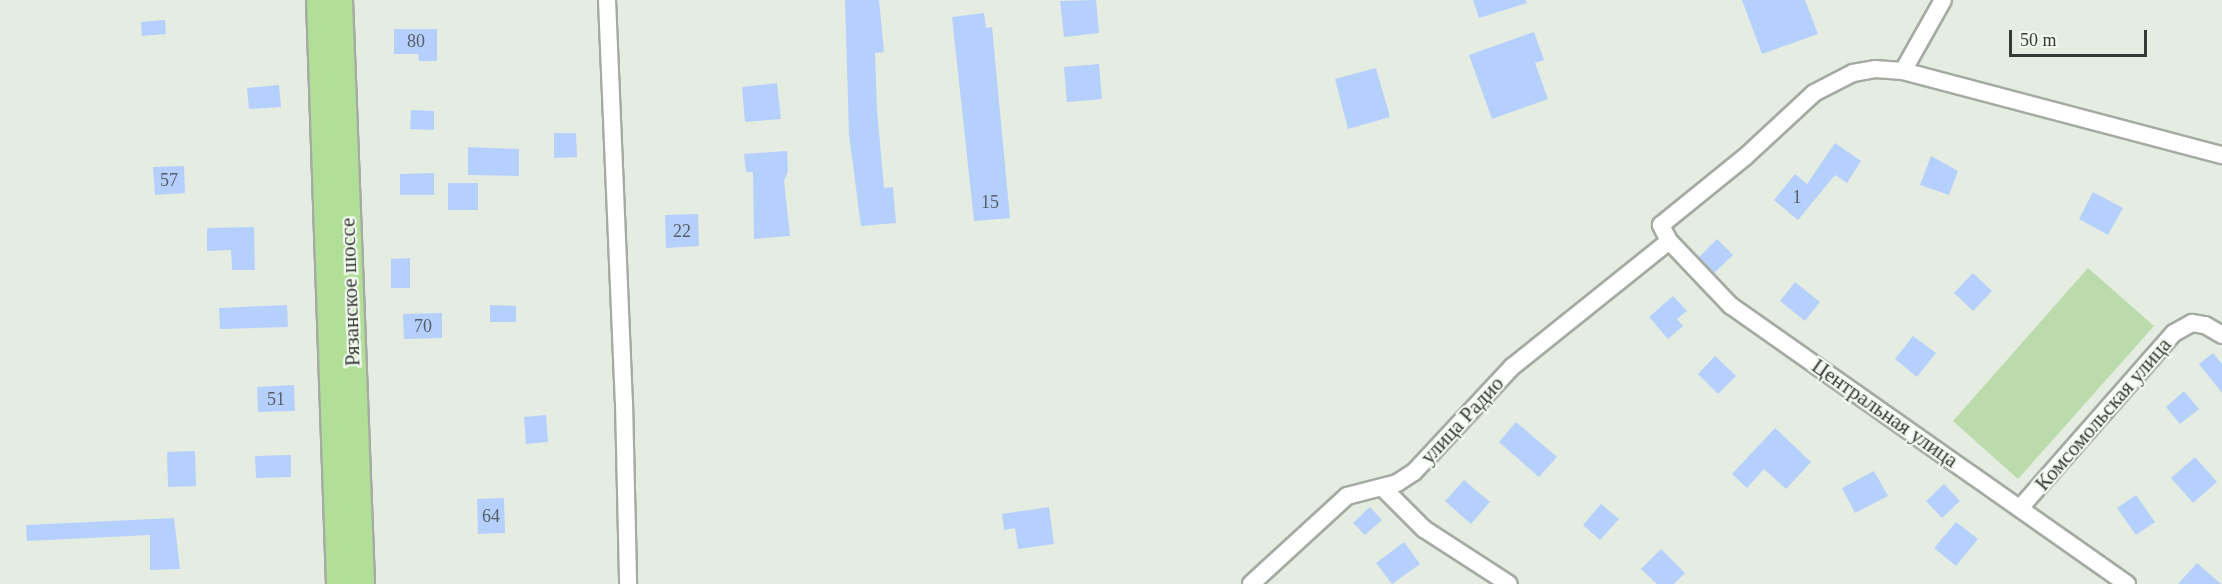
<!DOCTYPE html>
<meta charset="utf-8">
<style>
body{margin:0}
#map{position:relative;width:2222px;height:584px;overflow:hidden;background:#e5ece2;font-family:"Times New Roman",serif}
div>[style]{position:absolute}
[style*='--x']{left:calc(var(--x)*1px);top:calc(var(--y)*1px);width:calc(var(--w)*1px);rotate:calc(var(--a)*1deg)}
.green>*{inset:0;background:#bbdbac}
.building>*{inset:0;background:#b6d0fd}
.roads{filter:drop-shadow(2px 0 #a5aba3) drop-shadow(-2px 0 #a5aba3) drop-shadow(0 2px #a5aba3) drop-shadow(0 -2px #a5aba3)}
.street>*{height:16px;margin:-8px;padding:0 8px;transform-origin:8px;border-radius:8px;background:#fff}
.primary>*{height:26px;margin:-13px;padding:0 13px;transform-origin:13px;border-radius:13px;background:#b1df98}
span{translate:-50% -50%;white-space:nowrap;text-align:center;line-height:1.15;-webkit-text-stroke:4.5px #f2f9f0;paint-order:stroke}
.number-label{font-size:18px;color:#565f67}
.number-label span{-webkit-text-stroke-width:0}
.street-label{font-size:21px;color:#363935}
.scale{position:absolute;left:2009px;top:30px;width:138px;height:27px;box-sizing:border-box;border:3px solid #363935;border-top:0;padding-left:8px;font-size:18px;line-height:21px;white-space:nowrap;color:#363935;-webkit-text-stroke:4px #f2f9f0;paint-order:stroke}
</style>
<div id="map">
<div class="green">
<div style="clip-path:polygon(2088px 268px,2154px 326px,2018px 479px,1953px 421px)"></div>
</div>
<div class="building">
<div style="clip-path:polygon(845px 0,879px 0,884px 52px,875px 53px,877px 110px,884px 188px,893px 187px,896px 223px,861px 226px,849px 135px)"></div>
<div style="clip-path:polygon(1096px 0,1099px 33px,1064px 37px,1060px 1px)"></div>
<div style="clip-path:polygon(1473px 0,1526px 0,1527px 3px,1479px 18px)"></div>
<div style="clip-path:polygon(1742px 0,1805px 0,1818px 34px,1762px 54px)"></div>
<div style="clip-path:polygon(984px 13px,986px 28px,992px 27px,1010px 218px,974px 221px,952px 17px)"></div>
<div style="clip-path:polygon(165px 20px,166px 34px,142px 36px,141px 22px)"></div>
<div style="clip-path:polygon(394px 29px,437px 29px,437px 61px,419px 61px,418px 54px,394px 54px)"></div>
<div style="clip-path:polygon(1534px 32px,1544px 60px,1535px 63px,1548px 99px,1492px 119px,1469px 55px)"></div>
<div style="clip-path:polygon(1099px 64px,1102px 99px,1067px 102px,1064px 67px)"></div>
<div style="clip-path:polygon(1376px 68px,1390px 117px,1348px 129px,1335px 79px)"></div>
<div style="clip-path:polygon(777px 83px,781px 119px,745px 122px,742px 87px)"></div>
<div style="clip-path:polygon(279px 85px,281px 107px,249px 109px,247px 88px)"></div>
<div style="clip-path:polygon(411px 110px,434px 111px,434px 130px,410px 129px)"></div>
<div style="clip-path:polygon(554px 133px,576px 133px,577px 157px,554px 158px)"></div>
<div style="clip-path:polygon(1835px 143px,1861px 161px,1847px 183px,1835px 175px,1798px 220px,1774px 200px,1795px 174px,1807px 184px)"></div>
<div style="clip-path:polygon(468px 147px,519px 149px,519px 176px,468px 175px)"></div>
<div style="clip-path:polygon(787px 151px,788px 171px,784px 181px,790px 236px,754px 239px,753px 172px,746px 172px,744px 154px)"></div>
<div style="clip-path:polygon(1931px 156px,1958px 171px,1949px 195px,1920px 185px)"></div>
<div style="clip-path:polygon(184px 166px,185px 193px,155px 195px,153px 167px)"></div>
<div style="clip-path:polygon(434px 173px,434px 195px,400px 195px,400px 174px)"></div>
<div style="clip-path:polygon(448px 183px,478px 183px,478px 210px,448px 210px)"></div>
<div style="clip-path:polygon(2093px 192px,2123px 208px,2108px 235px,2079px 219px)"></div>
<div style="clip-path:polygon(698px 214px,699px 246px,666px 248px,665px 215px)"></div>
<div style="clip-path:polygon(254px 227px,255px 270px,232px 270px,231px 250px,207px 251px,207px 228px)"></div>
<div style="clip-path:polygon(1717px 239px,1733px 255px,1714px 273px,1699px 257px)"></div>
<div style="clip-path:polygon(410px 258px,410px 288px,391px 288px,391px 259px)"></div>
<div style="clip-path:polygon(1973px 273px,1992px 291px,1973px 311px,1954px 293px)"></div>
<div style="clip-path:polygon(1795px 282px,1820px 302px,1805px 321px,1780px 301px)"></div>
<div style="clip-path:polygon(1673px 296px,1687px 311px,1677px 319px,1683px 326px,1668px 339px,1649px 317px)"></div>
<div style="clip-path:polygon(287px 305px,288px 327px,220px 329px,219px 308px)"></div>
<div style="clip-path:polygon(490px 305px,516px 306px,516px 322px,490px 322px)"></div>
<div style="clip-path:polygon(442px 313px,442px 338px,404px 339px,403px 314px)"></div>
<div style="clip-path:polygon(1913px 336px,1936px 353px,1917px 377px,1895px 359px)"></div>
<div style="clip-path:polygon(2213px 353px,2222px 364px,2222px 393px,2199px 364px)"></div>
<div style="clip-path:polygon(1715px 356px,1736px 376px,1718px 394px,1698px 374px)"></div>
<div style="clip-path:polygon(294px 385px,295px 411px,258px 412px,257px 387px)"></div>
<div style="clip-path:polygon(2184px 391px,2199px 409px,2180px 424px,2166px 407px)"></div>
<div style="clip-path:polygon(546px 415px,548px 442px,526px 444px,524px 417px)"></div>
<div style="clip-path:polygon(1516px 422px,1557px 457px,1539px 477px,1499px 442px)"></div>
<div style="clip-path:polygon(1775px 428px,1811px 462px,1786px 489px,1764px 469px,1747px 488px,1732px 474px)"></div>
<div style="clip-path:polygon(195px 451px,196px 486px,168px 487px,167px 452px)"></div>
<div style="clip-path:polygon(291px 455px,291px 477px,256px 478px,255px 456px)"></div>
<div style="clip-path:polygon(2195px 457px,2217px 482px,2193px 503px,2171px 478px)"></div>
<div style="clip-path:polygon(1874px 471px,1888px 496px,1855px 513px,1842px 488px)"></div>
<div style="clip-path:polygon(1464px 480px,1490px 502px,1471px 524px,1445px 501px)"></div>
<div style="clip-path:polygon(1944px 484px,1960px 501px,1942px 518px,1926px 501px)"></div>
<div style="clip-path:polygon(2136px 495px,2155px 522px,2136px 535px,2117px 508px)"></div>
<div style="clip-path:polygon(504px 498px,505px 533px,478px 534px,477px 499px)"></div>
<div style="clip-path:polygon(1601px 504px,1619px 519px,1600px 540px,1583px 525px)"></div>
<div style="clip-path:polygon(1049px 507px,1054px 544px,1018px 549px,1015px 528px,1004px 530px,1002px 514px)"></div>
<div style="clip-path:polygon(1370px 507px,1382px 520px,1365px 535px,1353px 523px)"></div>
<div style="clip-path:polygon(174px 518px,180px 569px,150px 570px,150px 535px,27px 541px,26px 525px)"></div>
<div style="clip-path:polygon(1956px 522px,1978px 539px,1956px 566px,1934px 548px)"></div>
<div style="clip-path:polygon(1404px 542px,1420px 564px,1392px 584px,1376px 563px)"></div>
<div style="clip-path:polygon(1661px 549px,1685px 573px,1674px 584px,1657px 584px,1641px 569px)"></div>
<div style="clip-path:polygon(2197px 563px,2221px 584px,2178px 584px)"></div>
</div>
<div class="roads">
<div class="street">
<div style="--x:607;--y:0;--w:402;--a:87.6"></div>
<div style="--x:624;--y:402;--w:182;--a:88.7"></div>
<div style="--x:1903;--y:71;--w:81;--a:-60.6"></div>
<div style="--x:1383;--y:488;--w:58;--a:45"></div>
<div style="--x:1424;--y:529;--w:101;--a:32.9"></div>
<div style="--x:2020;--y:508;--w:233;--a:-48.7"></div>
<div style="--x:2174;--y:333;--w:21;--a:-29"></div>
<div style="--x:2192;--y:323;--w:13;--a:9"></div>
<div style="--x:2205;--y:325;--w:20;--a:30"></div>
<div style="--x:1251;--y:584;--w:130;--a:-42.5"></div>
<div style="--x:1347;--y:496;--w:52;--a:-14.6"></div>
<div style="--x:1397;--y:483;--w:20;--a:-33"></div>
<div style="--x:1414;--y:472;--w:144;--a:-47"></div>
<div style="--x:1512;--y:367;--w:201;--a:-38.7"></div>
<div style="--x:2127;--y:584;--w:484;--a:-144.9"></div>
<div style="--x:1731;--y:306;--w:90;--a:-133.6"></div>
<div style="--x:1669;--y:241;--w:18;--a:-117"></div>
<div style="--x:1661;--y:225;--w:108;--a:-39"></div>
<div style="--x:1745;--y:157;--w:94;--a:-42.8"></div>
<div style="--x:1814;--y:93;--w:44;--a:-27.1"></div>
<div style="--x:1853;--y:73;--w:22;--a:-10"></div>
<div style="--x:1875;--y:69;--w:28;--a:4"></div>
<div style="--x:1903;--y:71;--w:330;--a:14.8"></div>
</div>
<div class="primary">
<div style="--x:320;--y:0;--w:584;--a:88.04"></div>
<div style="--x:339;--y:0;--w:584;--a:87.84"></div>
</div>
</div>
<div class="number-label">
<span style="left:416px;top:41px">80</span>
<span style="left:169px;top:180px">57</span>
<span style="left:1797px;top:197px">1</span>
<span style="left:990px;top:202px">15</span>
<span style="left:682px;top:231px">22</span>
<span style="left:423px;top:326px">70</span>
<span style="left:276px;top:399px">51</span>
<span style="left:491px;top:516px">64</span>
</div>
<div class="street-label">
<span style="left:350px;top:292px;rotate:-92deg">Рязанское шоссе</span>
<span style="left:1885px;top:413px;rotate:35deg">Центральная улица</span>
<span style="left:2103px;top:414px;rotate:-49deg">Комсомольская улица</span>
<span style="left:1462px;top:420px;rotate:-47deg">улица Радио</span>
</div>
<div class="scale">50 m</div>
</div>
